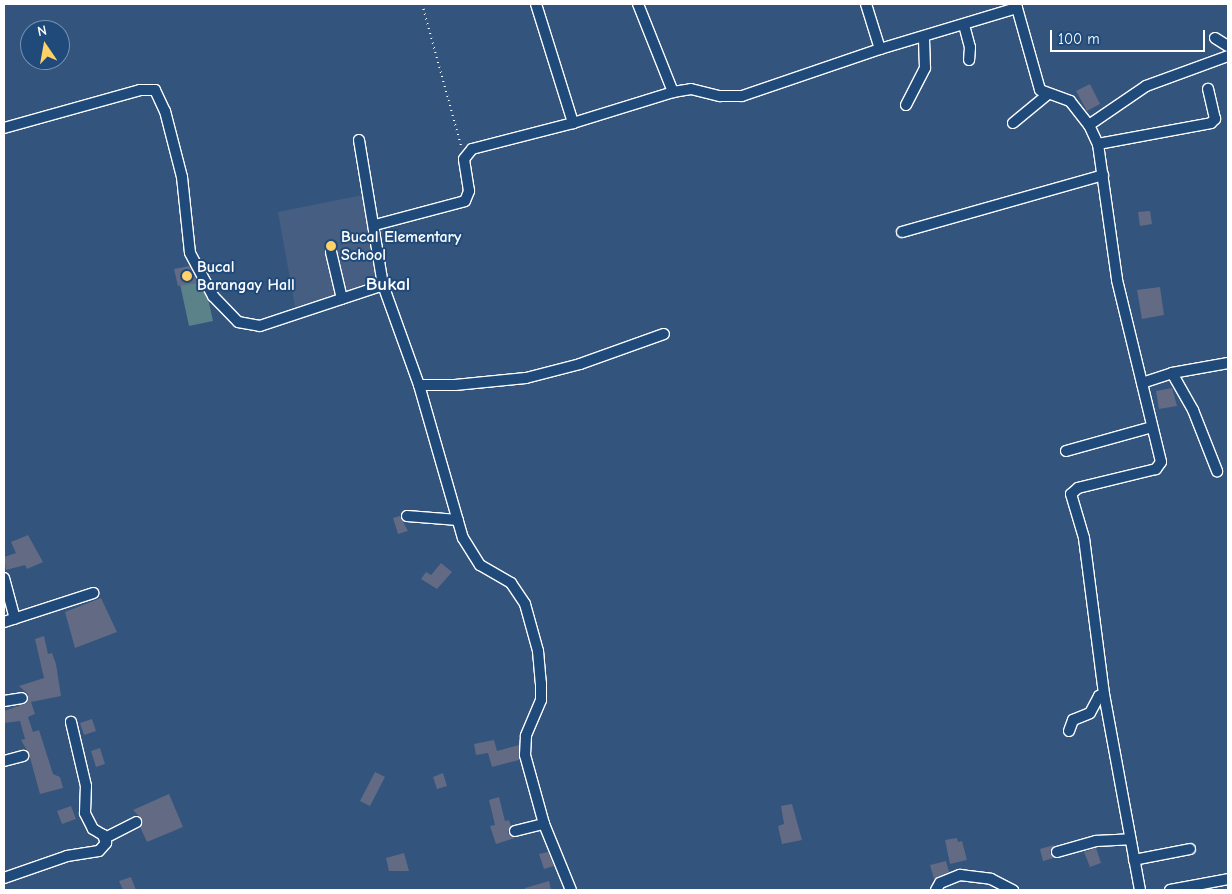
<!DOCTYPE html>
<style>
body{margin:0}
#map{position:relative;width:1232px;height:894px;overflow:hidden;background:#33547d;font-family:"Comic Neue",sans-serif}
div>[style]{position:absolute}
[style*='--x']{left:calc(var(--x)*1px);top:calc(var(--y)*1px);width:calc(var(--w)*1px);rotate:calc(var(--a)*1deg)}
.built>*{inset:0;background:#455e82}
.green>*{inset:0;background:#5b8288}
.building>*{inset:0;background:#626a84}
.path>*{height:2px;margin-top:-1px;transform-origin:0;background:repeating-linear-gradient(90deg,#fff 0 1px,transparent 0 5px)}
.roads{filter:drop-shadow(1px 0 #fff) drop-shadow(-1px 0 #fff) drop-shadow(0 1px #fff) drop-shadow(0 -1px #fff)}
.minor>*{height:10px;margin:-5px;padding:0 5px;transform-origin:5px;border-radius:5px;background:#1f4a7a}
.dots>*{width:14px;height:14px;translate:-50% -50%;box-sizing:border-box;border:2px solid #1f4a7a;border-radius:50%}
span{translate:-50% -50%;white-space:nowrap;text-align:center;line-height:1.15;-webkit-text-stroke:4px #1f4a7a;paint-order:stroke}
.poi-label{font-size:16px;color:#fff;font-weight:700}
.left{translate:0 -50%;text-align:left}
.quarter-label{font-size:19px;color:#fff;font-weight:700}
.frame{position:absolute;inset:0;border:5px solid #fff;pointer-events:none}
.north{position:absolute;left:20px;top:20px;width:50px;height:50px;box-sizing:border-box;background:#1f4a7a;border:1px solid #7992af;border-radius:50%;rotate:348deg;font-size:14px;font-weight:700;line-height:20px;text-align:center;color:#fff}
.north::after{content:'';display:block;margin:auto;width:18px;height:22px;background:#ffd166;clip-path:polygon(50% 0,100% 100%,50% 72%,0 100%)}
.scale{position:absolute;left:1050px;top:30px;width:155px;height:22px;box-sizing:border-box;border:2px solid #fff;border-top:0;padding-left:6px;font-size:15px;line-height:18px;white-space:nowrap;color:#fff;-webkit-text-stroke:4px #1f4a7a;paint-order:stroke}
</style>
<div id="map">
<div class="built">
<div style="clip-path:polygon(363px 195px,387px 279px,295px 307px,278px 212px)"></div>
</div>
<div class="green">
<div style="clip-path:polygon(204px 280px,213px 321px,189px 326px,180px 284px)"></div>
</div>
<div class="building">
<div style="clip-path:polygon(1090px 84px,1100px 104px,1087px 111px,1076px 91px)"></div>
<div style="clip-path:polygon(1150px 211px,1152px 224px,1140px 226px,1138px 212px)"></div>
<div style="clip-path:polygon(189px 266px,198px 283px,178px 286px,174px 269px)"></div>
<div style="clip-path:polygon(1160px 287px,1164px 315px,1142px 319px,1137px 290px)"></div>
<div style="clip-path:polygon(1172px 388px,1177px 406px,1159px 409px,1156px 391px)"></div>
<div style="clip-path:polygon(400px 516px,408px 531px,398px 534px,393px 518px)"></div>
<div style="clip-path:polygon(28px 535px,43px 562px,27px 569px,25px 565px,6px 570px,4px 557px,16px 553px,11px 542px)"></div>
<div style="clip-path:polygon(441px 563px,452px 572px,437px 589px,421px 579px,426px 572px,431px 575px)"></div>
<div style="clip-path:polygon(101px 598px,117px 632px,75px 648px,65px 612px)"></div>
<div style="clip-path:polygon(44px 636px,48px 654px,52px 653px,56px 664px,61px 696px,31px 702px,35px 714px,28px 717px,33px 732px,39px 730px,53px 774px,60px 777px,63px 788px,40px 794px,29px 754px,21px 740px,25px 739px,20px 721px,4px 723px,4px 711px,30px 702px,27px 703px,28px 694px,19px 686px,44px 678px,35px 639px)"></div>
<div style="clip-path:polygon(92px 719px,96px 731px,84px 735px,80px 723px)"></div>
<div style="clip-path:polygon(494px 740px,497px 751px,519px 745px,519px 760px,492px 767px,488px 753px,476px 755px,474px 744px)"></div>
<div style="clip-path:polygon(100px 748px,105px 764px,96px 767px,91px 751px)"></div>
<div style="clip-path:polygon(375px 772px,385px 777px,370px 806px,360px 801px)"></div>
<div style="clip-path:polygon(443px 773px,447px 786px,437px 789px,433px 777px)"></div>
<div style="clip-path:polygon(169px 794px,183px 827px,147px 842px,140px 827px,142px 819px,133px 810px)"></div>
<div style="clip-path:polygon(499px 797px,505px 821px,509px 820px,511px 826px,508px 833px,515px 838px,496px 844px,490px 826px,495px 825px,489px 800px)"></div>
<div style="clip-path:polygon(792px 804px,802px 840px,782px 844px,778px 826px,784px 824px,781px 806px)"></div>
<div style="clip-path:polygon(71px 806px,76px 819px,62px 824px,57px 811px)"></div>
<div style="clip-path:polygon(957px 838px,958px 842px,962px 841px,967px 860px,950px 864px,945px 840px)"></div>
<div style="clip-path:polygon(1054px 845px,1050px 853px,1054px 858px,1043px 861px,1040px 849px)"></div>
<div style="clip-path:polygon(1096px 848px,1101px 863px,1090px 867px,1084px 852px)"></div>
<div style="clip-path:polygon(548px 852px,554px 866px,544px 869px,539px 854px)"></div>
<div style="clip-path:polygon(404px 853px,409px 871px,389px 871px,386px 858px)"></div>
<div style="clip-path:polygon(946px 861px,949px 872px,934px 879px,930px 865px)"></div>
<div style="clip-path:polygon(131px 877px,136px 890px,123px 890px,119px 881px)"></div>
<div style="clip-path:polygon(549px 881px,551px 890px,525px 890px,525px 888px)"></div>
</div>
<div class="path">
<div style="--x:422;--y:4;--w:147;--a:74.6"></div>
</div>
<div class="roads">
<div class="minor">
<div style="--x:536;--y:4;--w:125;--a:72.7"></div>
<div style="--x:638;--y:4;--w:95;--a:68.3"></div>
<div style="--x:866;--y:4;--w:47;--a:72.7"></div>
<div style="--x:1017;--y:8;--w:85;--a:74.3"></div>
<div style="--x:1040;--y:90;--w:32;--a:20"></div>
<div style="--x:1070;--y:101;--w:31;--a:52"></div>
<div style="--x:1089;--y:125;--w:21;--a:65"></div>
<div style="--x:1098;--y:144;--w:137;--a:82"></div>
<div style="--x:1117;--y:280;--w:187;--a:76.4"></div>
<div style="--x:1161;--y:462;--w:9;--a:126"></div>
<div style="--x:1156;--y:469;--w:80;--a:166.3"></div>
<div style="--x:1078;--y:488;--w:9;--a:139"></div>
<div style="--x:1071;--y:494;--w:46;--a:73.5"></div>
<div style="--x:1084;--y:538;--w:157;--a:82.7"></div>
<div style="--x:1104;--y:694;--w:199;--a:79.6"></div>
<div style="--x:964;--y:25;--w:23;--a:75"></div>
<div style="--x:970;--y:47;--w:13;--a:94"></div>
<div style="--x:1215;--y:38;--w:15;--a:32"></div>
<div style="--x:906;--y:105;--w:42;--a:-62.8"></div>
<div style="--x:925;--y:68;--w:31;--a:-92"></div>
<div style="--x:1013;--y:123;--w:44;--a:-39.5"></div>
<div style="--x:1089;--y:125;--w:69;--a:-34.4"></div>
<div style="--x:1146;--y:86;--w:87;--a:-20.1"></div>
<div style="--x:4;--y:128;--w:141;--a:-15.6"></div>
<div style="--x:140;--y:90;--w:15;--a:0"></div>
<div style="--x:155;--y:90;--w:23;--a:65"></div>
<div style="--x:165;--y:111;--w:68;--a:75.6"></div>
<div style="--x:182;--y:177;--w:76;--a:84"></div>
<div style="--x:190;--y:253;--w:49;--a:61.9"></div>
<div style="--x:213;--y:296;--w:36;--a:46"></div>
<div style="--x:238;--y:322;--w:22;--a:10"></div>
<div style="--x:260;--y:326;--w:130;--a:-18.4"></div>
<div style="--x:359;--y:140;--w:147;--a:80.6"></div>
<div style="--x:383;--y:285;--w:106;--a:70.2"></div>
<div style="--x:419;--y:385;--w:159;--a:74"></div>
<div style="--x:463;--y:538;--w:32;--a:58"></div>
<div style="--x:480;--y:565;--w:36;--a:30"></div>
<div style="--x:511;--y:583;--w:25;--a:56"></div>
<div style="--x:525;--y:604;--w:49;--a:74.5"></div>
<div style="--x:538;--y:651;--w:32;--a:85"></div>
<div style="--x:541;--y:683;--w:17;--a:90"></div>
<div style="--x:541;--y:700;--w:39;--a:113"></div>
<div style="--x:526;--y:736;--w:19;--a:93"></div>
<div style="--x:525;--y:755;--w:72;--a:74.6"></div>
<div style="--x:544;--y:824;--w:71;--a:67.8"></div>
<div style="--x:1098;--y:144;--w:115;--a:-10.5"></div>
<div style="--x:1211;--y:123;--w:6;--a:-45"></div>
<div style="--x:1215;--y:119;--w:31;--a:-103"></div>
<div style="--x:375;--y:225;--w:93;--a:-14.9"></div>
<div style="--x:465;--y:201;--w:11;--a:-68"></div>
<div style="--x:469;--y:191;--w:32;--a:-99"></div>
<div style="--x:464;--y:159;--w:13;--a:-51"></div>
<div style="--x:472;--y:149;--w:104;--a:-14.4"></div>
<div style="--x:573;--y:123;--w:105;--a:-17.2"></div>
<div style="--x:673;--y:92;--w:18;--a:-9"></div>
<div style="--x:691;--y:89;--w:30;--a:14"></div>
<div style="--x:720;--y:96;--w:22;--a:0"></div>
<div style="--x:742;--y:96;--w:146;--a:-18.8"></div>
<div style="--x:880;--y:49;--w:143;--a:-16.7"></div>
<div style="--x:1017;--y:8;--w:4;--a:-117"></div>
<div style="--x:902;--y:232;--w:209;--a:-15.8"></div>
<div style="--x:331;--y:252;--w:48;--a:76.8"></div>
<div style="--x:1172;--y:373;--w:57;--a:-10.1"></div>
<div style="--x:1142;--y:383;--w:32;--a:-18"></div>
<div style="--x:1172;--y:373;--w:43;--a:60.4"></div>
<div style="--x:1193;--y:410;--w:66;--a:68.5"></div>
<div style="--x:419;--y:385;--w:36;--a:0"></div>
<div style="--x:455;--y:385;--w:71;--a:-5.6"></div>
<div style="--x:526;--y:378;--w:56;--a:-14.5"></div>
<div style="--x:580;--y:364;--w:89;--a:-19.7"></div>
<div style="--x:1066;--y:451;--w:89;--a:-15.6"></div>
<div style="--x:407;--y:516;--w:51;--a:4.5"></div>
<div style="--x:4;--y:578;--w:42;--a:75"></div>
<div style="--x:4;--y:622;--w:94;--a:-18"></div>
<div style="--x:4;--y:701;--w:18;--a:-9"></div>
<div style="--x:1069;--y:731;--w:12;--a:-70"></div>
<div style="--x:1073;--y:720;--w:18;--a:-22"></div>
<div style="--x:1090;--y:713;--w:19;--a:-62"></div>
<div style="--x:1099;--y:696;--w:5;--a:-22"></div>
<div style="--x:4;--y:761;--w:20;--a:-15"></div>
<div style="--x:515;--y:831;--w:30;--a:-14"></div>
<div style="--x:105;--y:838;--w:35;--a:-27"></div>
<div style="--x:1057;--y:852;--w:41;--a:-15.8"></div>
<div style="--x:1096;--y:841;--w:34;--a:-3"></div>
<div style="--x:1134;--y:860;--w:57;--a:-11.1"></div>
<div style="--x:4;--y:878;--w:67;--a:-19.2"></div>
<div style="--x:67;--y:856;--w:32;--a:-9"></div>
<div style="--x:99;--y:851;--w:11;--a:-49"></div>
<div style="--x:106;--y:843;--w:9;--a:-111"></div>
<div style="--x:103;--y:835;--w:12;--a:-149"></div>
<div style="--x:93;--y:829;--w:18;--a:-117"></div>
<div style="--x:85;--y:813;--w:27;--a:-88"></div>
<div style="--x:86;--y:786;--w:66;--a:-103.2"></div>
<div style="--x:936;--y:890;--w:8;--a:-60"></div>
<div style="--x:940;--y:883;--w:22;--a:-22"></div>
<div style="--x:960;--y:875;--w:31;--a:7"></div>
<div style="--x:991;--y:879;--w:25;--a:27"></div>
<div style="--x:1170;--y:890;--w:59;--a:-10.7"></div>
</div>
</div>
<div class="dots">
<div style="left:331px;top:246px;background:#ffd166"></div>
<div style="left:187px;top:276px;background:#ffd166"></div>
</div>
<div class="poi-label">
<span class="left" style="left:341px;top:246px">Bucal Elementary<br>School</span>
<span class="left" style="left:197px;top:276px">Bucal<br>Barangay Hall</span>
</div>
<div class="quarter-label">
<span style="left:388px;top:285px">Bukal</span>
</div>
<div class="frame"></div>
<div class="north">N</div>
<div class="scale">100 m</div>
</div>
